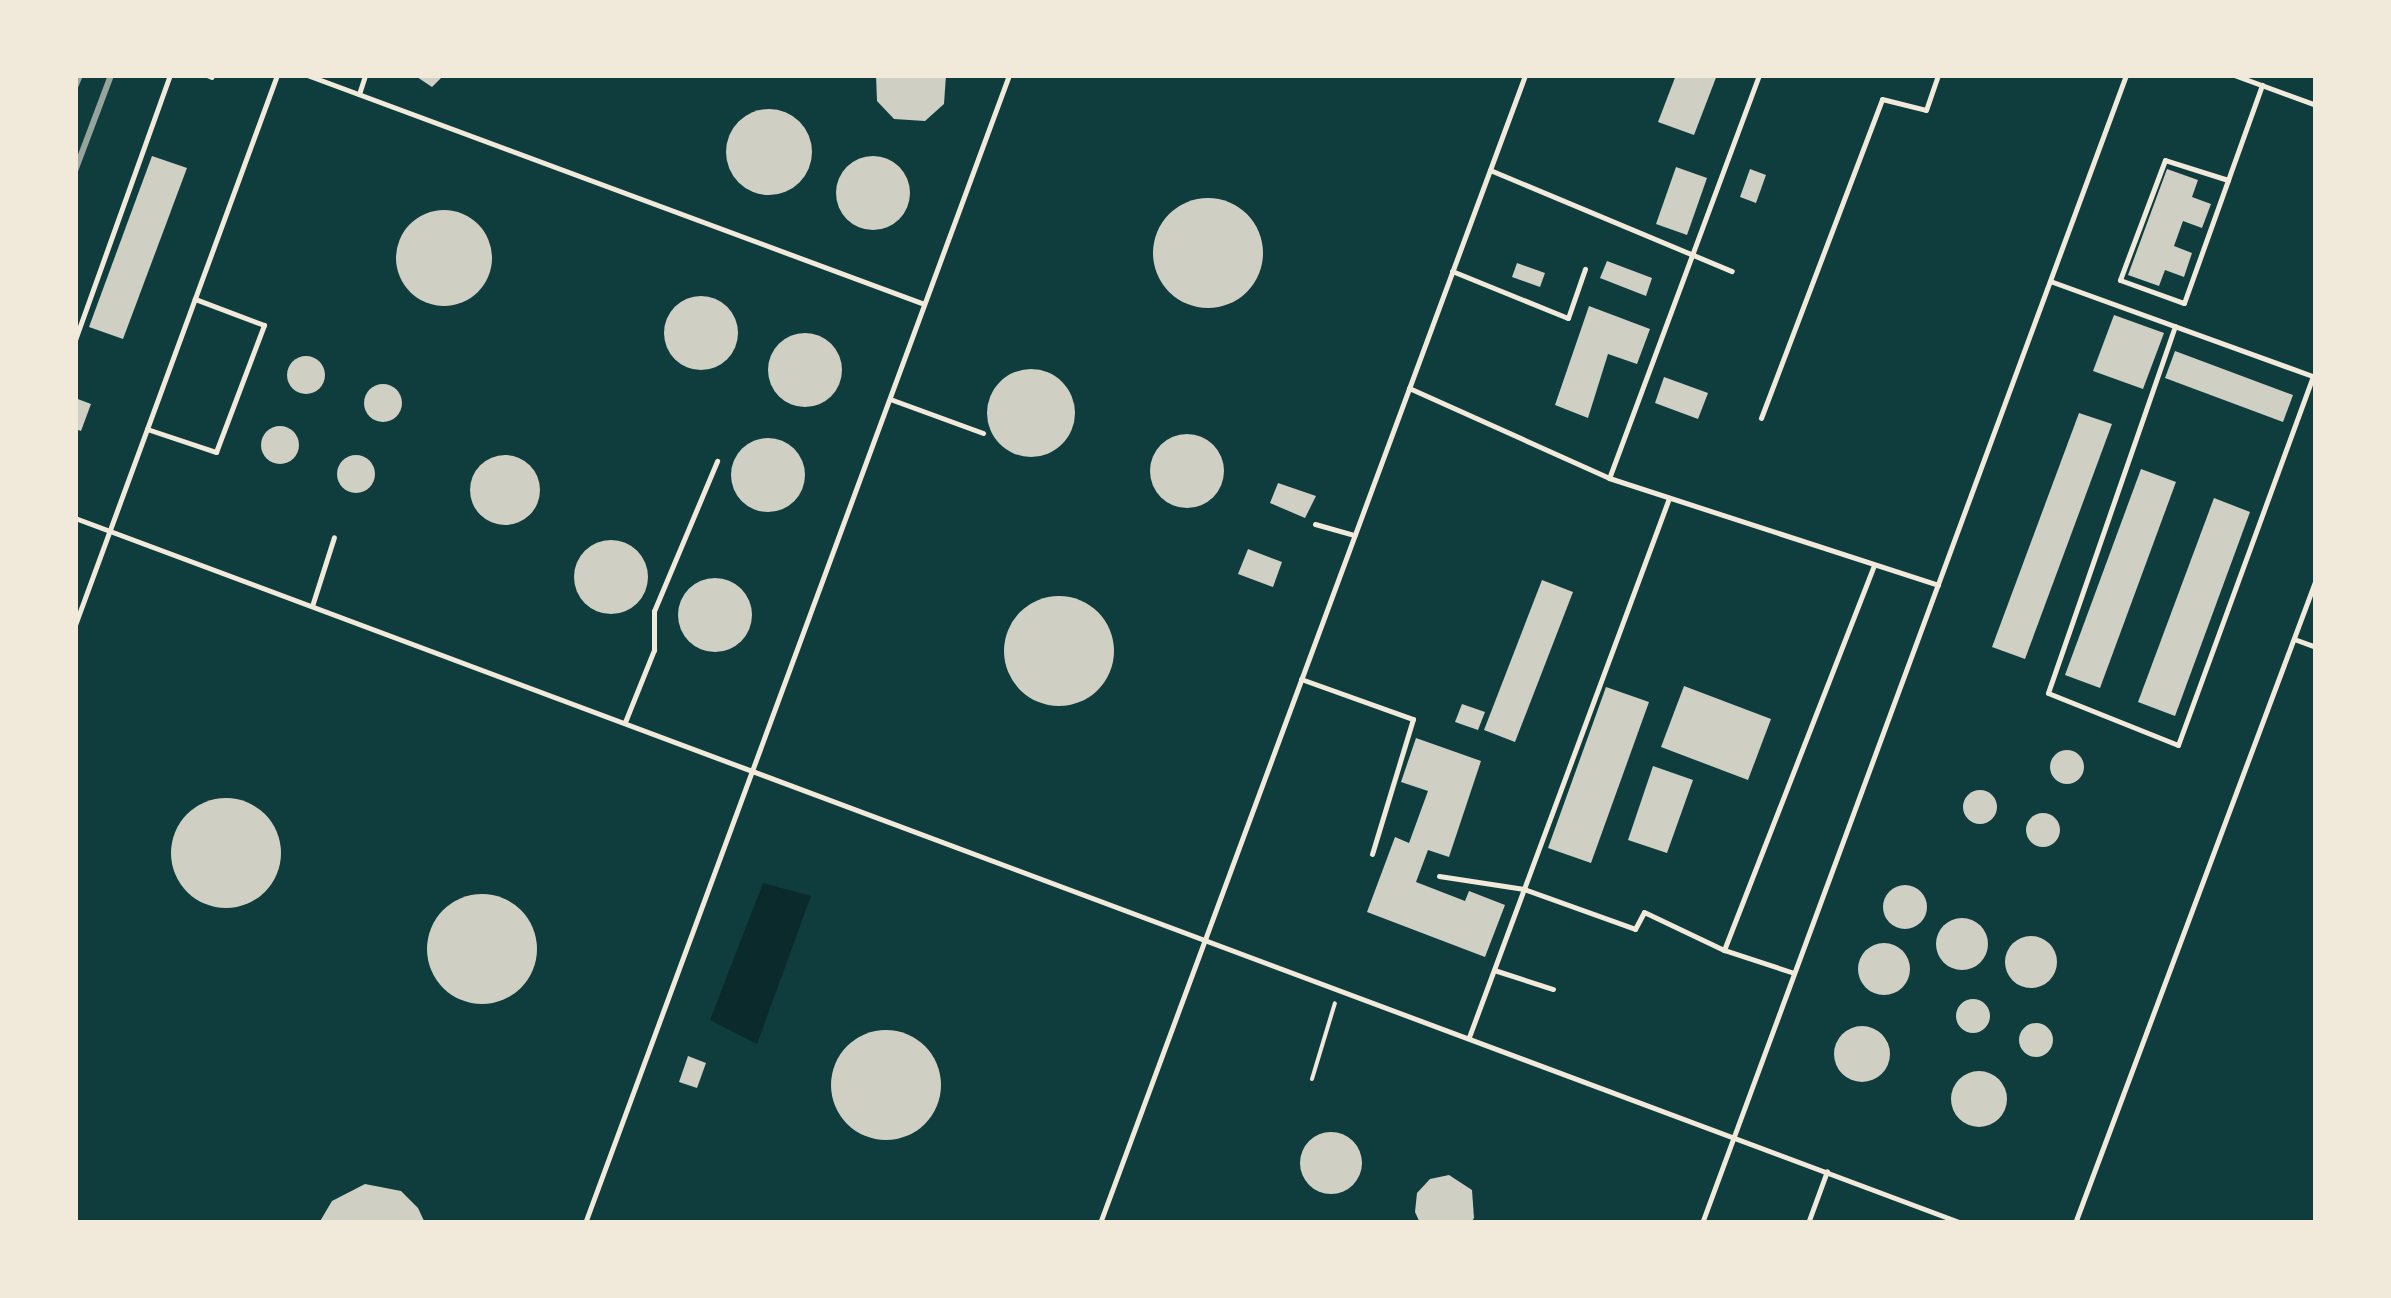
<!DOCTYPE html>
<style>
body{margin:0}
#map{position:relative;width:2391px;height:1298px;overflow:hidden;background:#0f3d3e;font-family:"Source Sans 3",sans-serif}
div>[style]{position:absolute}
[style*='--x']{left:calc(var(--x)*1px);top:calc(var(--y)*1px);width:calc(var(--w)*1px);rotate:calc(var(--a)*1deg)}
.water>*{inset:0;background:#0a2a2b}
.building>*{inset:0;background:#cfcfc3}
.round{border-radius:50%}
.path>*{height:4px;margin:-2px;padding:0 2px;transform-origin:2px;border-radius:2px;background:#f1e9da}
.service>*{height:5px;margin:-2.5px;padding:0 2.5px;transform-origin:2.5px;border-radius:2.5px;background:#f1e9da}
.rail>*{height:6px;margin:-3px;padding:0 3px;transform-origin:3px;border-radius:3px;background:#97a49c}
span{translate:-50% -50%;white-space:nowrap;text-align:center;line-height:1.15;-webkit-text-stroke:10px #f1e9da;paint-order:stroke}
.frame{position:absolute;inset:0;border:78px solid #f1e9da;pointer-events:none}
</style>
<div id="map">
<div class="water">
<div style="clip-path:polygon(763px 883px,811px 896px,757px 1044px,710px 1020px)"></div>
</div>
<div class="building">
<div style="clip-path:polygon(414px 75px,444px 75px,432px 87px)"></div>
<div style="clip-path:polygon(876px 75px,946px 75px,944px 104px,925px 121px,894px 119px,877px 101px)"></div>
<div style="clip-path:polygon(1676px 75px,1717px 75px,1694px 135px,1658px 122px)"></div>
<div class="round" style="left:726px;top:109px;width:86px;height:86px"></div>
<div style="clip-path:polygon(152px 156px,187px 168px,123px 339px,89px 327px)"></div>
<div class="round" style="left:836px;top:156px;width:74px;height:74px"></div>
<div style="clip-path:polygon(1676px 167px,1707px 178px,1687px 235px,1656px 224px)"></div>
<div style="clip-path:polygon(1750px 169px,1766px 175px,1756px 203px,1740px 197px)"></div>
<div style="clip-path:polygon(2167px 169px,2198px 180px,2192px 197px,2211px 204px,2202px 228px,2183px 221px,2174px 246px,2192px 253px,2184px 277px,2165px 270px,2159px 286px,2128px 275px)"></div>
<div class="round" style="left:1153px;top:198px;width:110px;height:110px"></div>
<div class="round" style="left:396px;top:210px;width:96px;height:96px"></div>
<div style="clip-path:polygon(1607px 261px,1652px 278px,1646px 296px,1600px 278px)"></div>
<div style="clip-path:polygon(1517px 263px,1545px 273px,1540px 287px,1512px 277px)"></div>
<div class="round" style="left:664px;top:296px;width:74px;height:74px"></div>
<div style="clip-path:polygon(1589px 306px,1650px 329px,1637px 364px,1608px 354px,1588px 418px,1555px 405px)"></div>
<div style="clip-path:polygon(2114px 315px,2164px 333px,2143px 389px,2093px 371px)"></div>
<div class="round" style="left:768px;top:333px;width:74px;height:74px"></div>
<div style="clip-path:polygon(2175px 351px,2293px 395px,2283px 422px,2165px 378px)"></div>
<div class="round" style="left:287px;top:356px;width:38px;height:38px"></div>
<div class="round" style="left:987px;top:369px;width:88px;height:88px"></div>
<div style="clip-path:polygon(1664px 377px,1708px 393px,1698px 419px,1655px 403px)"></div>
<div class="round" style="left:364px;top:384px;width:38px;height:38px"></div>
<div style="clip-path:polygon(75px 398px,91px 404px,81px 431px,75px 429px)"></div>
<div style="clip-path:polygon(2079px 413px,2112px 424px,2025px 659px,1992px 647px)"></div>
<div class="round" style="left:261px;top:426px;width:38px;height:38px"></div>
<div class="round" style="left:1150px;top:434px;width:74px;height:74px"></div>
<div class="round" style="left:731px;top:438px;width:74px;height:74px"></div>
<div class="round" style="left:337px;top:455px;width:38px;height:38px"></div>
<div class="round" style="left:470px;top:455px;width:70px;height:70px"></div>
<div style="clip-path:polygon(2141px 469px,2176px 482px,2100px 688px,2065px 675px)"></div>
<div style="clip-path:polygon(1278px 483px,1316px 496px,1305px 518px,1270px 503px)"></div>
<div style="clip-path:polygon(2214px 498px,2250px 512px,2175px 716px,2138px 702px)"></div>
<div class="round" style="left:574px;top:540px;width:74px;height:74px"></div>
<div style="clip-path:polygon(1248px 549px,1282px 562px,1273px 587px,1238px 574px)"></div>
<div class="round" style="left:678px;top:578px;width:74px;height:74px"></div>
<div style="clip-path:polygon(1542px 580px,1573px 592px,1515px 742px,1484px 730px)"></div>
<div class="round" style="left:1004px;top:596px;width:110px;height:110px"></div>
<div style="clip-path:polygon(1684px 686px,1771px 719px,1748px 780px,1661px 747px)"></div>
<div style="clip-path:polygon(1606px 687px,1649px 702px,1591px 863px,1548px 848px)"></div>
<div style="clip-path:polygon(1462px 704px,1485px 712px,1478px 730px,1455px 722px)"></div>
<div style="clip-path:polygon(1416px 738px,1481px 761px,1449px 857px,1428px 850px,1416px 882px,1465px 901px,1469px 891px,1505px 905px,1485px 957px,1367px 912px,1395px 837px,1409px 843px,1428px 791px,1401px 782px)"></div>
<div class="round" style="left:2050px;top:750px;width:34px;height:34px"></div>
<div style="clip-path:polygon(1653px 766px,1693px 780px,1667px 853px,1628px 840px)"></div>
<div class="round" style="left:1963px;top:790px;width:34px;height:34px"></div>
<div class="round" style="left:171px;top:798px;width:110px;height:110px"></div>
<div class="round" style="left:2026px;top:813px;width:34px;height:34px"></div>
<div class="round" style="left:1883px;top:885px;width:44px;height:44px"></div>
<div class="round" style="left:427px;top:894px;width:110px;height:110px"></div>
<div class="round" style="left:1936px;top:918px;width:52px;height:52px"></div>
<div class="round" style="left:2005px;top:936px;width:52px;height:52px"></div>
<div class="round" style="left:1858px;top:943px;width:52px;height:52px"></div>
<div class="round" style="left:1956px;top:999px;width:34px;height:34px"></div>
<div class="round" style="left:2019px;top:1023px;width:34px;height:34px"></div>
<div class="round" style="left:1834px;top:1026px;width:56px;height:56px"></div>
<div class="round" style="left:831px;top:1030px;width:110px;height:110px"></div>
<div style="clip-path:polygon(688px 1056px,706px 1063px,697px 1088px,679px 1082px)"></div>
<div class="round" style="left:1951px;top:1071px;width:56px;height:56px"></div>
<div class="round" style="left:1300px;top:1132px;width:62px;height:62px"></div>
<div style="clip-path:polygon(1449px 1175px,1472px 1190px,1474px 1218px,1471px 1223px,1420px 1223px,1415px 1212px,1417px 1193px,1430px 1179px)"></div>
<div style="clip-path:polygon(365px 1184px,401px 1191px,418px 1208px,425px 1223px,319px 1223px,332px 1201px)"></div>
</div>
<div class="path">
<div style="--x:1312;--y:1079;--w:79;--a:-73.2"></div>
</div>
<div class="service">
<div style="--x:207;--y:75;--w:5;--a:22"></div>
<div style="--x:307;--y:75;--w:658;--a:20.36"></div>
<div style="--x:1759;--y:75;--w:430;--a:110.4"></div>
<div style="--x:1609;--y:478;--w:346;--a:18"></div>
<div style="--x:2234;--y:75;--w:87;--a:20.1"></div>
<div style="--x:359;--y:94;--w:20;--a:-72"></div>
<div style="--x:1490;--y:170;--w:262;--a:22.7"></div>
<div style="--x:2228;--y:180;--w:66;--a:-162.4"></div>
<div style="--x:2165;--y:160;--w:128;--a:110.6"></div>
<div style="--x:2120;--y:280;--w:68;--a:19.8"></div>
<div style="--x:2184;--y:303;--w:131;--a:-70.3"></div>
<div style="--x:2228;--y:180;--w:101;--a:-70.3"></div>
<div style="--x:1452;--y:271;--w:125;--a:22.1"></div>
<div style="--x:1568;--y:318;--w:52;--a:-70.9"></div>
<div style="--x:2050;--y:281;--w:282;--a:19.9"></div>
<div style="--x:2175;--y:326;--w:388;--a:109.1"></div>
<div style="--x:2048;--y:693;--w:140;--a:21.8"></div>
<div style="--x:2178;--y:745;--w:393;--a:-69.9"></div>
<div style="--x:75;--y:340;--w:282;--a:-70.3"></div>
<div style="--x:1409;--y:388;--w:219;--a:24.2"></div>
<div style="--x:890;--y:399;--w:99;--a:20.1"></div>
<div style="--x:1761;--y:418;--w:341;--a:-69.2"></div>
<div style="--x:1882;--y:99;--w:45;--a:14"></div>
<div style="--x:1926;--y:110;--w:37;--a:-71"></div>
<div style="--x:147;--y:429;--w:73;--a:18.4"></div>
<div style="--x:216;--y:452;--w:136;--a:-69.3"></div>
<div style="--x:264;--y:325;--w:74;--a:-159.4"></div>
<div style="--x:75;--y:518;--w:2014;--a:20.49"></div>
<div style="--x:1315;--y:524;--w:41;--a:15.8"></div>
<div style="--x:312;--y:606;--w:72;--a:-72.3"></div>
<div style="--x:75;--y:625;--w:586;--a:-69.83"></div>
<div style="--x:2294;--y:639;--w:23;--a:20"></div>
<div style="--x:1301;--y:679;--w:119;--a:19.7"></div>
<div style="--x:1413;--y:719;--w:141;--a:106.9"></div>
<div style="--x:625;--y:722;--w:78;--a:-68.1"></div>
<div style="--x:654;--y:650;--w:39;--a:-90"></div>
<div style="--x:654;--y:611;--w:163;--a:-67.2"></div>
<div style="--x:1439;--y:876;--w:86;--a:8.7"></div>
<div style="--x:1524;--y:889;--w:118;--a:19.8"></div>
<div style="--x:1635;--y:929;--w:19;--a:-62"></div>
<div style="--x:1644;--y:912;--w:89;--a:25.4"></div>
<div style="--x:1494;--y:970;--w:62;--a:17.9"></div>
<div style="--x:1794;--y:973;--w:74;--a:-161.8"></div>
<div style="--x:1724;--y:950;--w:413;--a:-68.7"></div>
<div style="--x:1469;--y:1037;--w:575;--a:-69.64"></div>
<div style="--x:585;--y:1223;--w:1224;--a:-69.73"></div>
<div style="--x:1100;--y:1223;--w:1224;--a:-69.68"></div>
<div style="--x:1702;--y:1223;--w:1224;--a:-69.73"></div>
<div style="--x:1808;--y:1223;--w:55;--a:-69.9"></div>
<div style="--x:2075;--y:1223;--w:688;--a:-69.48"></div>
</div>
<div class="rail">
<div style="--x:75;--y:87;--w:13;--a:-67"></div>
<div style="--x:75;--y:171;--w:103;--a:-69.4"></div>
</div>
<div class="frame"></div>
</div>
